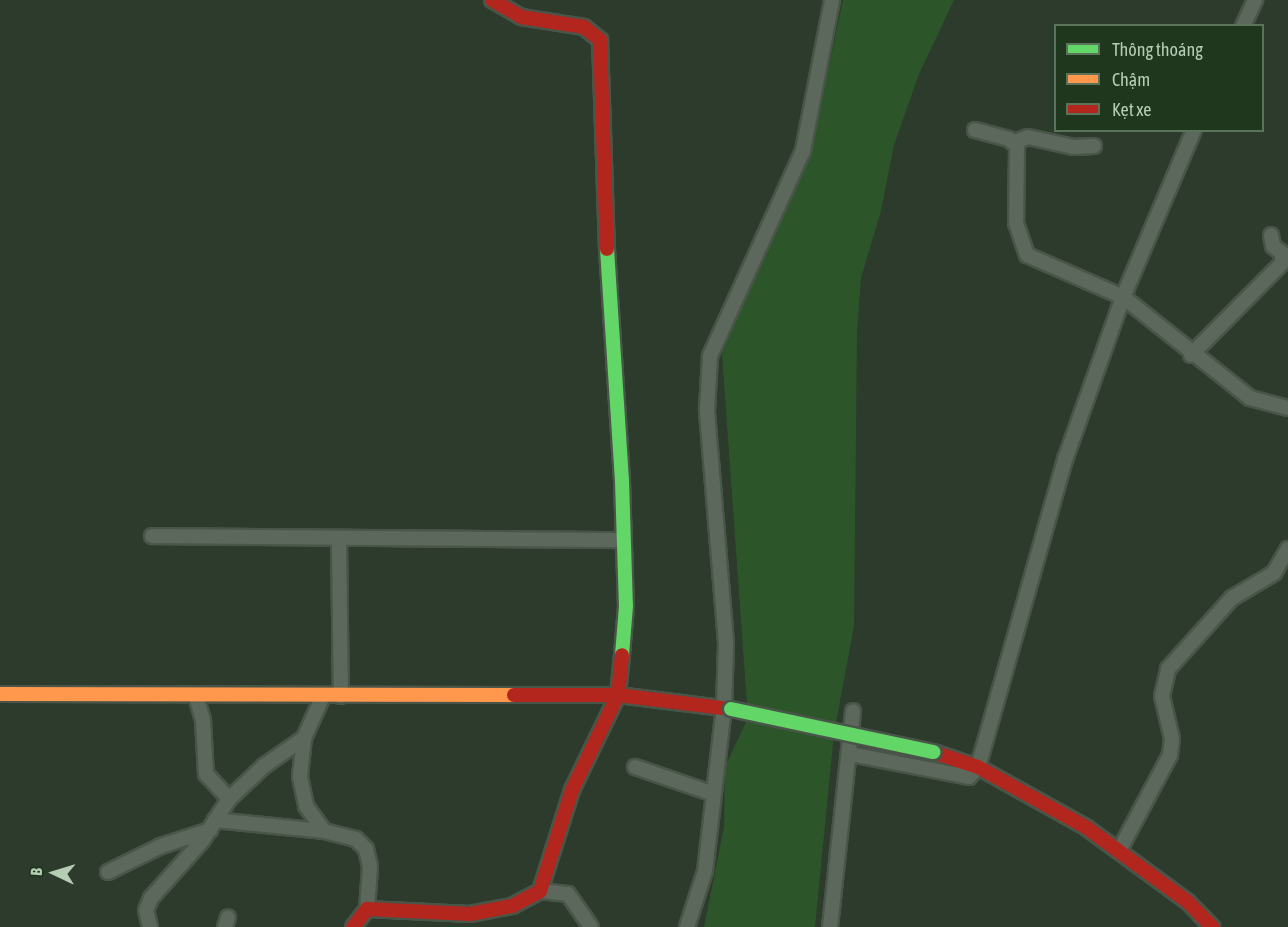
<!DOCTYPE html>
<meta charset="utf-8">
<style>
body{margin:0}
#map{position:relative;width:1288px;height:927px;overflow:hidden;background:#2c3b2b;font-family:"Asap Condensed",sans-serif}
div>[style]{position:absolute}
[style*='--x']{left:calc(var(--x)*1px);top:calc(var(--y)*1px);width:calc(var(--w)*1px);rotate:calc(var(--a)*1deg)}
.water>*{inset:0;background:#2c5629}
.roads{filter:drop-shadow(2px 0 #4a5549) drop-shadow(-2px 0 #4a5549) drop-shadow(0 2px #4a5549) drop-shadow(0 -2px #4a5549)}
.street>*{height:14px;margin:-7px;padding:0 7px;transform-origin:7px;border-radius:7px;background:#5c685c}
.fast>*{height:14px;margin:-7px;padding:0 7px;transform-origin:7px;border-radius:7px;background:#63d668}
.slow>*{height:14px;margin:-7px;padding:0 7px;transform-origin:7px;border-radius:7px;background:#ff974d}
.jam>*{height:14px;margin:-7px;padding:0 7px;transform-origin:7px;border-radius:7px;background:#b3261e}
.bridges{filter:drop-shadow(2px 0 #4a5549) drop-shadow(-2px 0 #4a5549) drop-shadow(0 2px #4a5549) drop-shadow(0 -2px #4a5549)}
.fast-bridge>*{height:14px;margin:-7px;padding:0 7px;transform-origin:7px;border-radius:7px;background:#63d668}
span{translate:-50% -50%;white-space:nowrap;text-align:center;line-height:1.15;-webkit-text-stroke:4.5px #1f371d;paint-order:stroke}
.legend{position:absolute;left:1054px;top:24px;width:210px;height:108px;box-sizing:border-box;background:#1f371d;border:2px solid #5b735a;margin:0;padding:8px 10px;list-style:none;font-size:18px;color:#b6ccb5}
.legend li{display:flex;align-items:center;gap:12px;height:30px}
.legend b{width:30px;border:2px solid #5b735a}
.north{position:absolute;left:24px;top:843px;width:60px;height:60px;-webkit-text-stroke:4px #1f371d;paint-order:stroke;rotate:274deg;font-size:16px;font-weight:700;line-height:24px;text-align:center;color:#b6ccb5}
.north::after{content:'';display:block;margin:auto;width:21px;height:27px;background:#b6ccb5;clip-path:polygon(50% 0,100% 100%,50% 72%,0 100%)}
</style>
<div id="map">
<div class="water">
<div style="clip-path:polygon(843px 0,954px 0,919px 74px,894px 145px,881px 211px,861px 278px,857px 333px,854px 626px,834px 733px,815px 927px,704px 927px,724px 827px,725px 767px,748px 718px,722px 354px,815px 131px)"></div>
</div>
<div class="roads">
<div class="street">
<div style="--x:1243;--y:26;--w:29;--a:-65"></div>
<div style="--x:975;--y:130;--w:35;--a:15"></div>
<div style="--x:1009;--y:139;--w:11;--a:41"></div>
<div style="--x:1017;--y:146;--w:77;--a:90.7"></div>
<div style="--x:1016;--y:223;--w:34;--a:71"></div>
<div style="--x:1027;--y:255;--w:105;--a:23.6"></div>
<div style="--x:1123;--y:297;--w:162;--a:38.5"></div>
<div style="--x:1250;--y:398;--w:39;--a:15"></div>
<div style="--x:1015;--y:142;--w:14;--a:-21"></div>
<div style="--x:1028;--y:137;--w:46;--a:12.5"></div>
<div style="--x:1073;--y:147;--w:21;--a:-3"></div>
<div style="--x:1191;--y:355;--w:129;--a:-45.3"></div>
<div style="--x:1282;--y:263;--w:10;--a:-90"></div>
<div style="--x:1282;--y:253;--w:11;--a:-142"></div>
<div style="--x:1273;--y:246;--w:11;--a:-100"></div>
<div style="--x:152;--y:536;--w:471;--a:0.5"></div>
<div style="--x:339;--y:539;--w:157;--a:89.3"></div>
<div style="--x:196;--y:696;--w:26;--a:74"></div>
<div style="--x:203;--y:721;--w:53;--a:86.8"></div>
<div style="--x:206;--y:774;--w:34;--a:47"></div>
<div style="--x:323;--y:696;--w:46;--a:114.3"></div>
<div style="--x:304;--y:738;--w:39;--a:96"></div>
<div style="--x:300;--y:777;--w:30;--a:78"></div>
<div style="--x:306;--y:806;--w:31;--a:54"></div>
<div style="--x:324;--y:831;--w:33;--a:14"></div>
<div style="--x:356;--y:839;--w:14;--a:45"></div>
<div style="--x:366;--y:849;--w:18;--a:77"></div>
<div style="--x:370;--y:867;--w:42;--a:94.1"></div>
<div style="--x:850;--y:754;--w:121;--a:10.9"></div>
<div style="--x:969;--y:777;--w:13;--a:-48"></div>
<div style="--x:978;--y:767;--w:322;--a:-74.2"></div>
<div style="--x:1066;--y:457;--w:170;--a:-70.4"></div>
<div style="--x:1123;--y:297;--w:181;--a:-67"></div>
<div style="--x:635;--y:767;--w:83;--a:18.9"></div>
<div style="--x:215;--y:820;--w:110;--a:5.8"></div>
<div style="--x:1119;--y:851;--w:109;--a:-62"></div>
<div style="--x:1170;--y:755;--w:16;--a:-83"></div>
<div style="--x:1172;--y:739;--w:44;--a:-103.1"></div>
<div style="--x:1162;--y:696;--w:28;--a:-77"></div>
<div style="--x:1168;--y:669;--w:96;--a:-48"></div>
<div style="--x:1232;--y:598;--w:49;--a:-30.8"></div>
<div style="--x:1274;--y:573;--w:28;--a:-60"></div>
<div style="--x:108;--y:872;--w:59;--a:-26.1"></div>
<div style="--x:161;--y:846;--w:52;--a:-18.1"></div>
<div style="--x:540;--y:891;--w:28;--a:6"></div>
<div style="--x:568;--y:894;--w:40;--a:55.1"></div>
<div style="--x:150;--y:927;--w:17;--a:-103"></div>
<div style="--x:146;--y:910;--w:13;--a:-67"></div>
<div style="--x:151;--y:898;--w:76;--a:-48.2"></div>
<div style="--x:202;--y:841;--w:50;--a:-57.3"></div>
<div style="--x:229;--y:799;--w:48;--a:-43.3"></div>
<div style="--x:264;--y:766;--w:49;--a:-35"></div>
<div style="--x:225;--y:927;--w:10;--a:-73"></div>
<div style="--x:687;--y:927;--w:59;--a:-72.2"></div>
<div style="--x:705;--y:871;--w:164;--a:-83.4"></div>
<div style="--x:724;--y:708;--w:65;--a:-88.2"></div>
<div style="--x:726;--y:643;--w:234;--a:-94.7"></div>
<div style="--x:707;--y:410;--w:54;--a:-86.8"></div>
<div style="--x:710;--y:356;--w:225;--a:-65.6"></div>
<div style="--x:803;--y:151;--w:154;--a:-79.1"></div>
<div style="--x:830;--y:927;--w:217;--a:-83.9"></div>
</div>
<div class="fast">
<div style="--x:607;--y:249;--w:232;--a:86.3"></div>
<div style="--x:622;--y:481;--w:125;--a:88.2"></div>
<div style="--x:626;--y:606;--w:49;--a:94.7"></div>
</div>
<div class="slow">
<div style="--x:0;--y:694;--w:514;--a:0.11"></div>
</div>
<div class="jam">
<div style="--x:492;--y:0;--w:34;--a:30"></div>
<div style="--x:521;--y:17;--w:64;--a:9"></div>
<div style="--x:584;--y:27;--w:21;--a:39"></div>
<div style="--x:600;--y:40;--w:209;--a:88.1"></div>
<div style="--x:514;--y:695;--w:104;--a:0"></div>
<div style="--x:618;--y:695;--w:114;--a:7.1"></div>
<div style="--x:933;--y:752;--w:47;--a:18.4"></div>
<div style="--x:978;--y:767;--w:125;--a:29.2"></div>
<div style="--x:1087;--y:828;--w:125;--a:36.2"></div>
<div style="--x:1188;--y:902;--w:35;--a:46"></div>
<div style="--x:353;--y:927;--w:23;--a:-52"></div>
<div style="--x:367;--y:909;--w:103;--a:2.8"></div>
<div style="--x:470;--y:914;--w:43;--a:-10.8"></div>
<div style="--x:512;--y:906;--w:32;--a:-28"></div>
<div style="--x:540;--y:891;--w:106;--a:-72.4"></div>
<div style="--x:572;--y:790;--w:106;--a:-64.2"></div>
<div style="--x:618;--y:695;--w:40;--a:-84.3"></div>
</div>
</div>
<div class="bridges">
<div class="fast-bridge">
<div style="--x:731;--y:709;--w:207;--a:12"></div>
</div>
</div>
<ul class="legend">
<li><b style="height:8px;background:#63d668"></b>Thông thoáng</li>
<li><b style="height:8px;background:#ff974d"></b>Chậm</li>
<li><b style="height:8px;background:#b3261e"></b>Kẹt xe</li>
</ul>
<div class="north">B</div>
</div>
